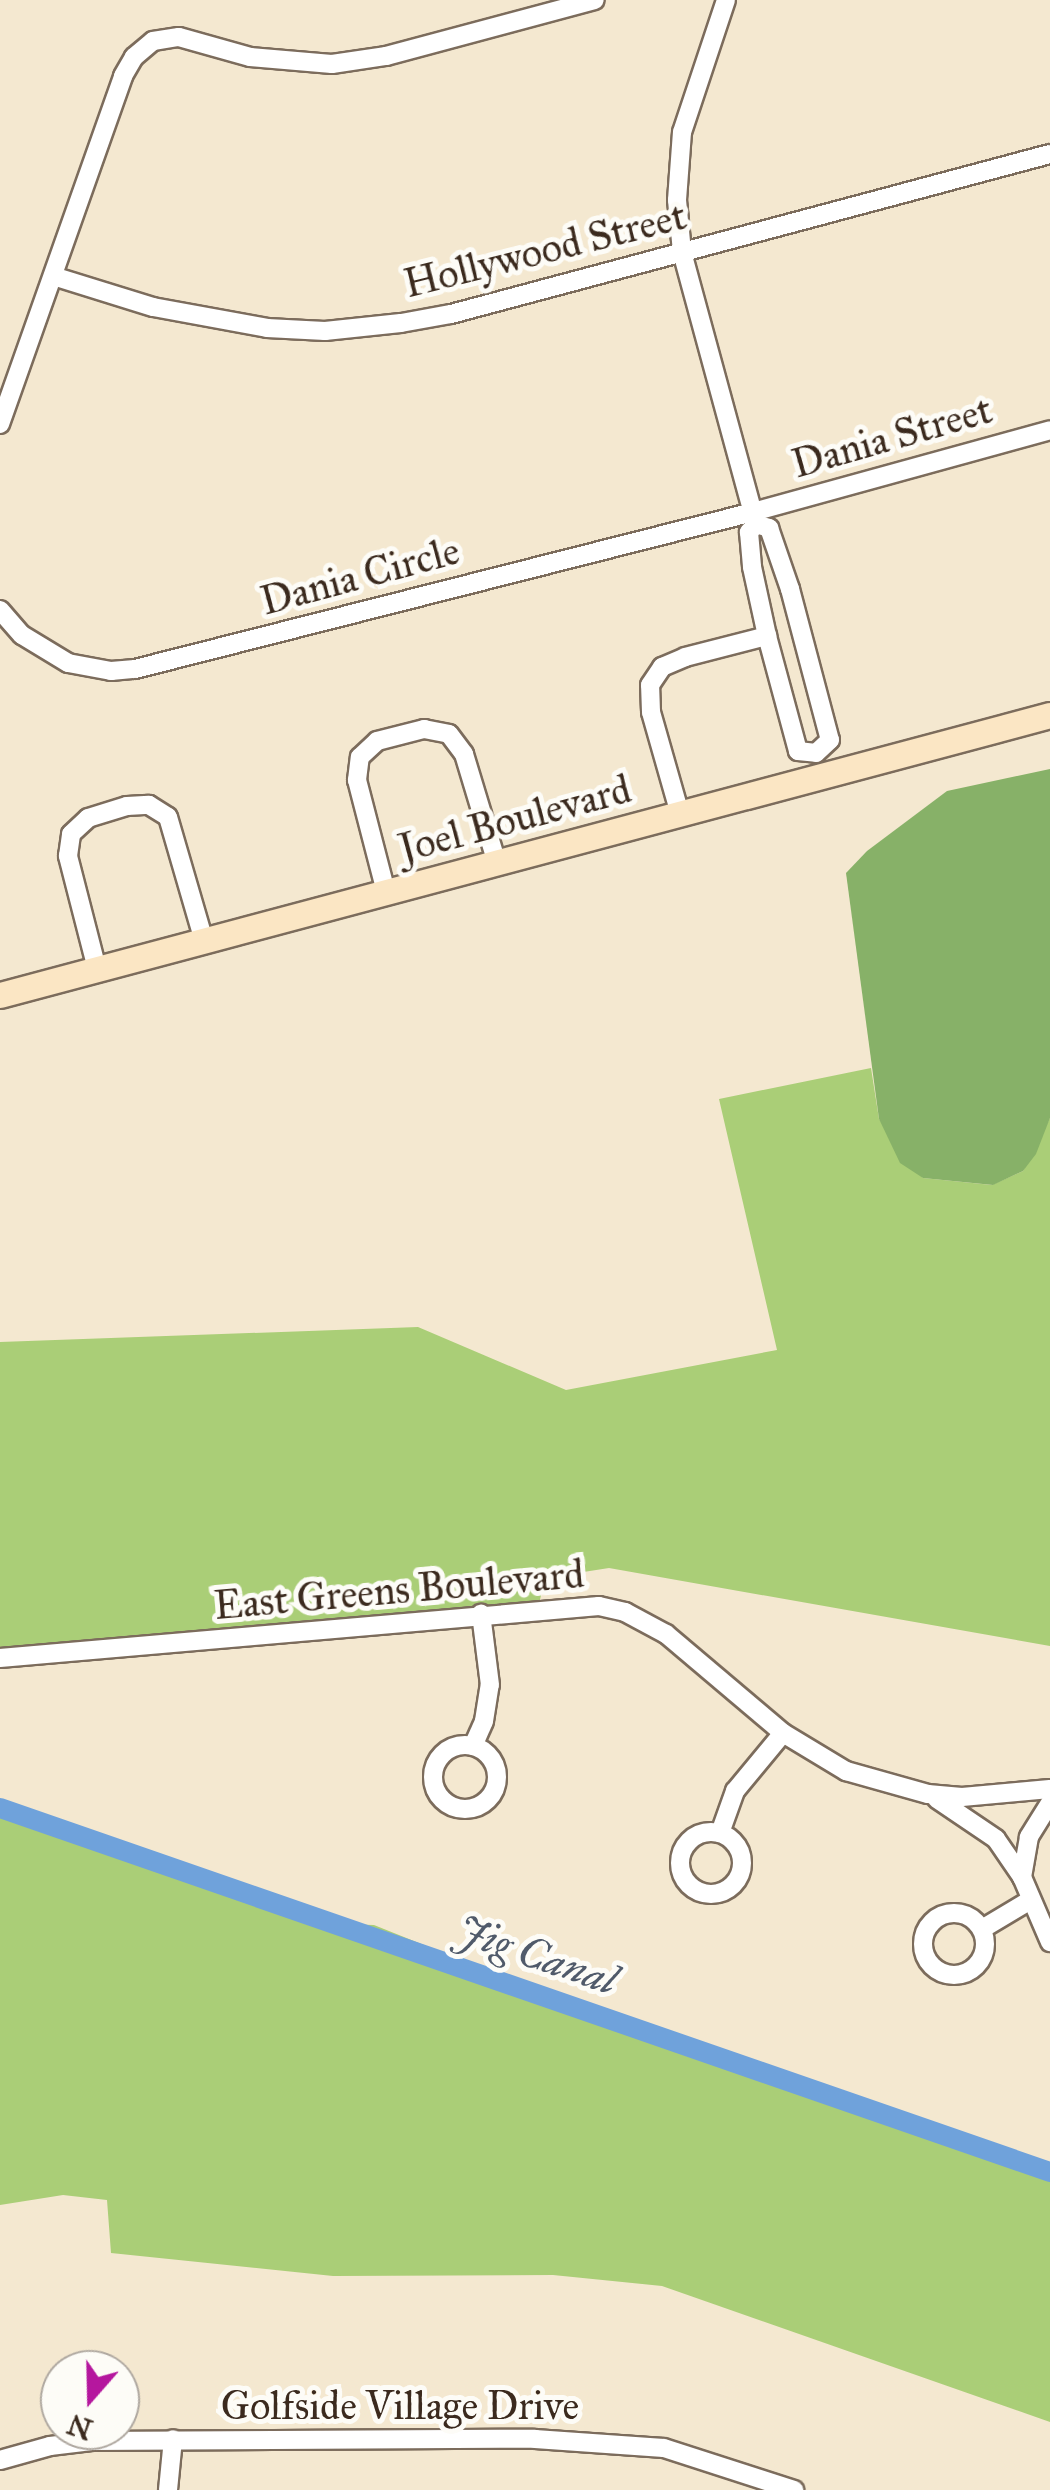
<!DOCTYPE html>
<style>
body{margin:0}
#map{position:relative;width:1050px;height:2490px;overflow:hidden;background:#f4e8d0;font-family:"IM FELL Great Primer",serif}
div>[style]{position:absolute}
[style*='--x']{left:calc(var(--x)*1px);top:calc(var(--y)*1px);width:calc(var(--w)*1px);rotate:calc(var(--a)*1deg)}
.green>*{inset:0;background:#aace77}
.forest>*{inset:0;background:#87b168}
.canal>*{height:20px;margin:-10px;padding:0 10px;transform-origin:10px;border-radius:10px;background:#6fa2db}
.roads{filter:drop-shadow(2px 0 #7c6c5c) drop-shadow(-2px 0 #7c6c5c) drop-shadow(0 2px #7c6c5c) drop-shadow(0 -2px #7c6c5c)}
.minor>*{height:18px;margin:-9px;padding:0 9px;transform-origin:9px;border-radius:9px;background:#fff}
.minor>.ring{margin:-9px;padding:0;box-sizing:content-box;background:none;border:18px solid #fff;border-radius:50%}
.secondary>*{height:25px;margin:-12.5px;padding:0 12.5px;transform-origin:12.5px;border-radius:12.5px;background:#fbe6c4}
span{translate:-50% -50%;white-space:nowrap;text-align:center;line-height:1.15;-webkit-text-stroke:10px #fdfcf7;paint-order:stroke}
.street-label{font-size:40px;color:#3b2a1e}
.water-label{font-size:42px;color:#505a6a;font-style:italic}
.north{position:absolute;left:40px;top:2350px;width:100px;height:100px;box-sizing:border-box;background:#fdfcf7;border:2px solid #afa8a0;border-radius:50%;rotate:200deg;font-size:28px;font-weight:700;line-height:40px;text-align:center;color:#3b2a1e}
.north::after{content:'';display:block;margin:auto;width:35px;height:45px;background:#b5179e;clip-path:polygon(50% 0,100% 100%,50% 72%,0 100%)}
</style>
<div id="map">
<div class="green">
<div style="clip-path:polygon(871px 1068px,879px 1119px,923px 1178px,992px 1185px,1023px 1171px,1050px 1118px,1050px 1646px,609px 1568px,545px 1578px,539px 1604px,0 1663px,0 1342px,418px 1327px,566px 1390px,777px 1350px,719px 1099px)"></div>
<div style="clip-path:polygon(0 1810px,311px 1923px,374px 1925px,524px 1985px,1050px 2176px,1050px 2422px,662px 2286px,553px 2275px,333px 2276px,111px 2253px,107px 2200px,63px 2195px,0 2205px)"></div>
</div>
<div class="forest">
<div style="clip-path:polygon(1050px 769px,1050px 1118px,1036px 1154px,1023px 1171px,993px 1185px,923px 1178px,900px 1163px,879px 1119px,846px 873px,867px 851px,947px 791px)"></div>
</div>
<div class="canal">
<div style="--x:0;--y:1808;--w:1111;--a:19.12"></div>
</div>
<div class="roads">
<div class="minor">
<div style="--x:726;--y:0;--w:139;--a:108.4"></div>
<div style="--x:682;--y:132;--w:68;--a:94.2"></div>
<div style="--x:677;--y:200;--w:52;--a:84.5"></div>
<div style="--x:682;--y:252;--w:282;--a:74.8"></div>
<div style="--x:53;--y:276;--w:105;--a:17.2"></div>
<div style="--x:153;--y:307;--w:116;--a:10.4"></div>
<div style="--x:267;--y:328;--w:58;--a:3"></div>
<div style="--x:325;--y:331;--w:76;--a:-6"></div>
<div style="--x:401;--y:323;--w:51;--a:-10.2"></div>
<div style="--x:451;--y:314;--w:620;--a:-14.96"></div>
<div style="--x:0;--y:424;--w:369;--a:-70.5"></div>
<div style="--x:123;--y:76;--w:22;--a:-60"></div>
<div style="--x:134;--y:57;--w:25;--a:-40"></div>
<div style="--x:153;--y:41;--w:26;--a:-9"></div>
<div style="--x:179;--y:37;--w:74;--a:15.7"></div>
<div style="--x:250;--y:57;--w:82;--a:4.9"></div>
<div style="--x:332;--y:64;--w:55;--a:-8.4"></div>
<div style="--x:386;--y:56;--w:216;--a:-15"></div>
<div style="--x:756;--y:524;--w:11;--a:131"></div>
<div style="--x:749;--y:532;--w:35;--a:85"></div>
<div style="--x:752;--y:567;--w:71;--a:77.7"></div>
<div style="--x:767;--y:636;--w:119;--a:74.9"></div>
<div style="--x:798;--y:751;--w:18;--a:6"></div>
<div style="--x:756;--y:524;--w:14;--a:17"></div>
<div style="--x:769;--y:528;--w:65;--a:71"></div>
<div style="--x:790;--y:589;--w:156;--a:75.2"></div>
<div style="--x:830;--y:740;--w:19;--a:137"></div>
<div style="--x:0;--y:610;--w:33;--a:49"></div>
<div style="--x:22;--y:635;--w:54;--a:31.3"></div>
<div style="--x:68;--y:663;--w:44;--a:10.5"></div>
<div style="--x:111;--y:671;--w:24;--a:-5"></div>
<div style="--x:135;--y:669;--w:638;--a:-14.25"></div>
<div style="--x:753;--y:512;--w:308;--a:-15.4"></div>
<div style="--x:680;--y:814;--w:106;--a:-105.9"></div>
<div style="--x:651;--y:712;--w:27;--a:-92"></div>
<div style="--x:650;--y:685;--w:22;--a:-56"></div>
<div style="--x:662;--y:667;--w:25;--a:-23"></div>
<div style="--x:685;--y:657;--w:85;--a:-14.4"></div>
<div style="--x:386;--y:892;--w:116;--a:-104.5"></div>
<div style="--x:357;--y:780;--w:23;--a:-83"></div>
<div style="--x:360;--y:757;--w:23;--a:-43"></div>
<div style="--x:377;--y:741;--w:49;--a:-14.3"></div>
<div style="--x:424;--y:729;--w:25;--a:11"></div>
<div style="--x:449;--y:734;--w:25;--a:53"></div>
<div style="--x:464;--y:754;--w:114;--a:73.2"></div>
<div style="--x:97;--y:969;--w:117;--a:-104.4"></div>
<div style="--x:68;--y:856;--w:22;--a:-82"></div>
<div style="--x:71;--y:834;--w:23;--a:-43"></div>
<div style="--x:88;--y:818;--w:41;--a:-17.1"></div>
<div style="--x:127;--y:806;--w:22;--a:-3"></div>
<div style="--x:149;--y:805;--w:22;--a:32"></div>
<div style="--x:168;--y:817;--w:129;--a:73.8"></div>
<div style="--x:0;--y:1658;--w:601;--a:-4.96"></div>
<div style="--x:599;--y:1606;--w:27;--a:13"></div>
<div style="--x:625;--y:1612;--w:47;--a:28.2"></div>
<div style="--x:666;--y:1634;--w:153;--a:40.2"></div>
<div style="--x:783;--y:1733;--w:74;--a:31.1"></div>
<div style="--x:846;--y:1771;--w:85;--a:15.7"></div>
<div style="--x:928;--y:1794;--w:34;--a:5"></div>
<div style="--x:962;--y:1797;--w:88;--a:-5.2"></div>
<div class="ring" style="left:433px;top:1745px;width:46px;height:46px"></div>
<div style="--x:473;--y:1746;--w:27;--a:-66"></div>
<div style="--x:484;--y:1721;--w:36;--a:-81"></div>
<div style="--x:490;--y:1685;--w:72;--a:-97.2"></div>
<div style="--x:937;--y:1799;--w:71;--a:34.1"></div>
<div style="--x:996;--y:1839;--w:46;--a:55.6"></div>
<div style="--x:1050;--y:1803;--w:40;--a:122"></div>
<div style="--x:1029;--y:1837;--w:41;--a:99.9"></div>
<div style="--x:1022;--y:1877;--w:71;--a:66.7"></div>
<div class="ring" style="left:680px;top:1832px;width:44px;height:44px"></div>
<div style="--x:720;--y:1833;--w:45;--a:-70.3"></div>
<div style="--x:735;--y:1791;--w:75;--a:-50.4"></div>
<div class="ring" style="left:923px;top:1913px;width:44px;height:44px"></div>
<div style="--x:982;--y:1929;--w:55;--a:-30.8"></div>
<div style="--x:0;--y:2460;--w:52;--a:-15.6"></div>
<div style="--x:50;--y:2446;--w:42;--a:-6.8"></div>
<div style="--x:92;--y:2441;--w:443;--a:-0.3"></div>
<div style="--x:535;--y:2439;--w:129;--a:4"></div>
<div style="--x:664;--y:2448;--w:137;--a:17.9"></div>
<div style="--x:168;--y:2490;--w:51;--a:-84.4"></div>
</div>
<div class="secondary">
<div style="--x:0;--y:995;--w:1087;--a:-14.93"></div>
</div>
</div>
<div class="street-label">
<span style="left:545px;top:250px;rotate:-14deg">Hollywood Street</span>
<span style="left:892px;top:437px;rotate:-16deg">Dania Street</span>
<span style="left:360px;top:576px;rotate:-15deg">Dania Circle</span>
<span style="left:515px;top:819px;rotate:-15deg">Joel Boulevard</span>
<span style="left:399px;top:1590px;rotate:-5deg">East Greens Boulevard</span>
<span style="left:400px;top:2406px">Golfside Village Drive</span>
</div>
<div class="water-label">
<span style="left:537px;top:1955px;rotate:19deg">Jig Canal</span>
</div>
<div class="north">N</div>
</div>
